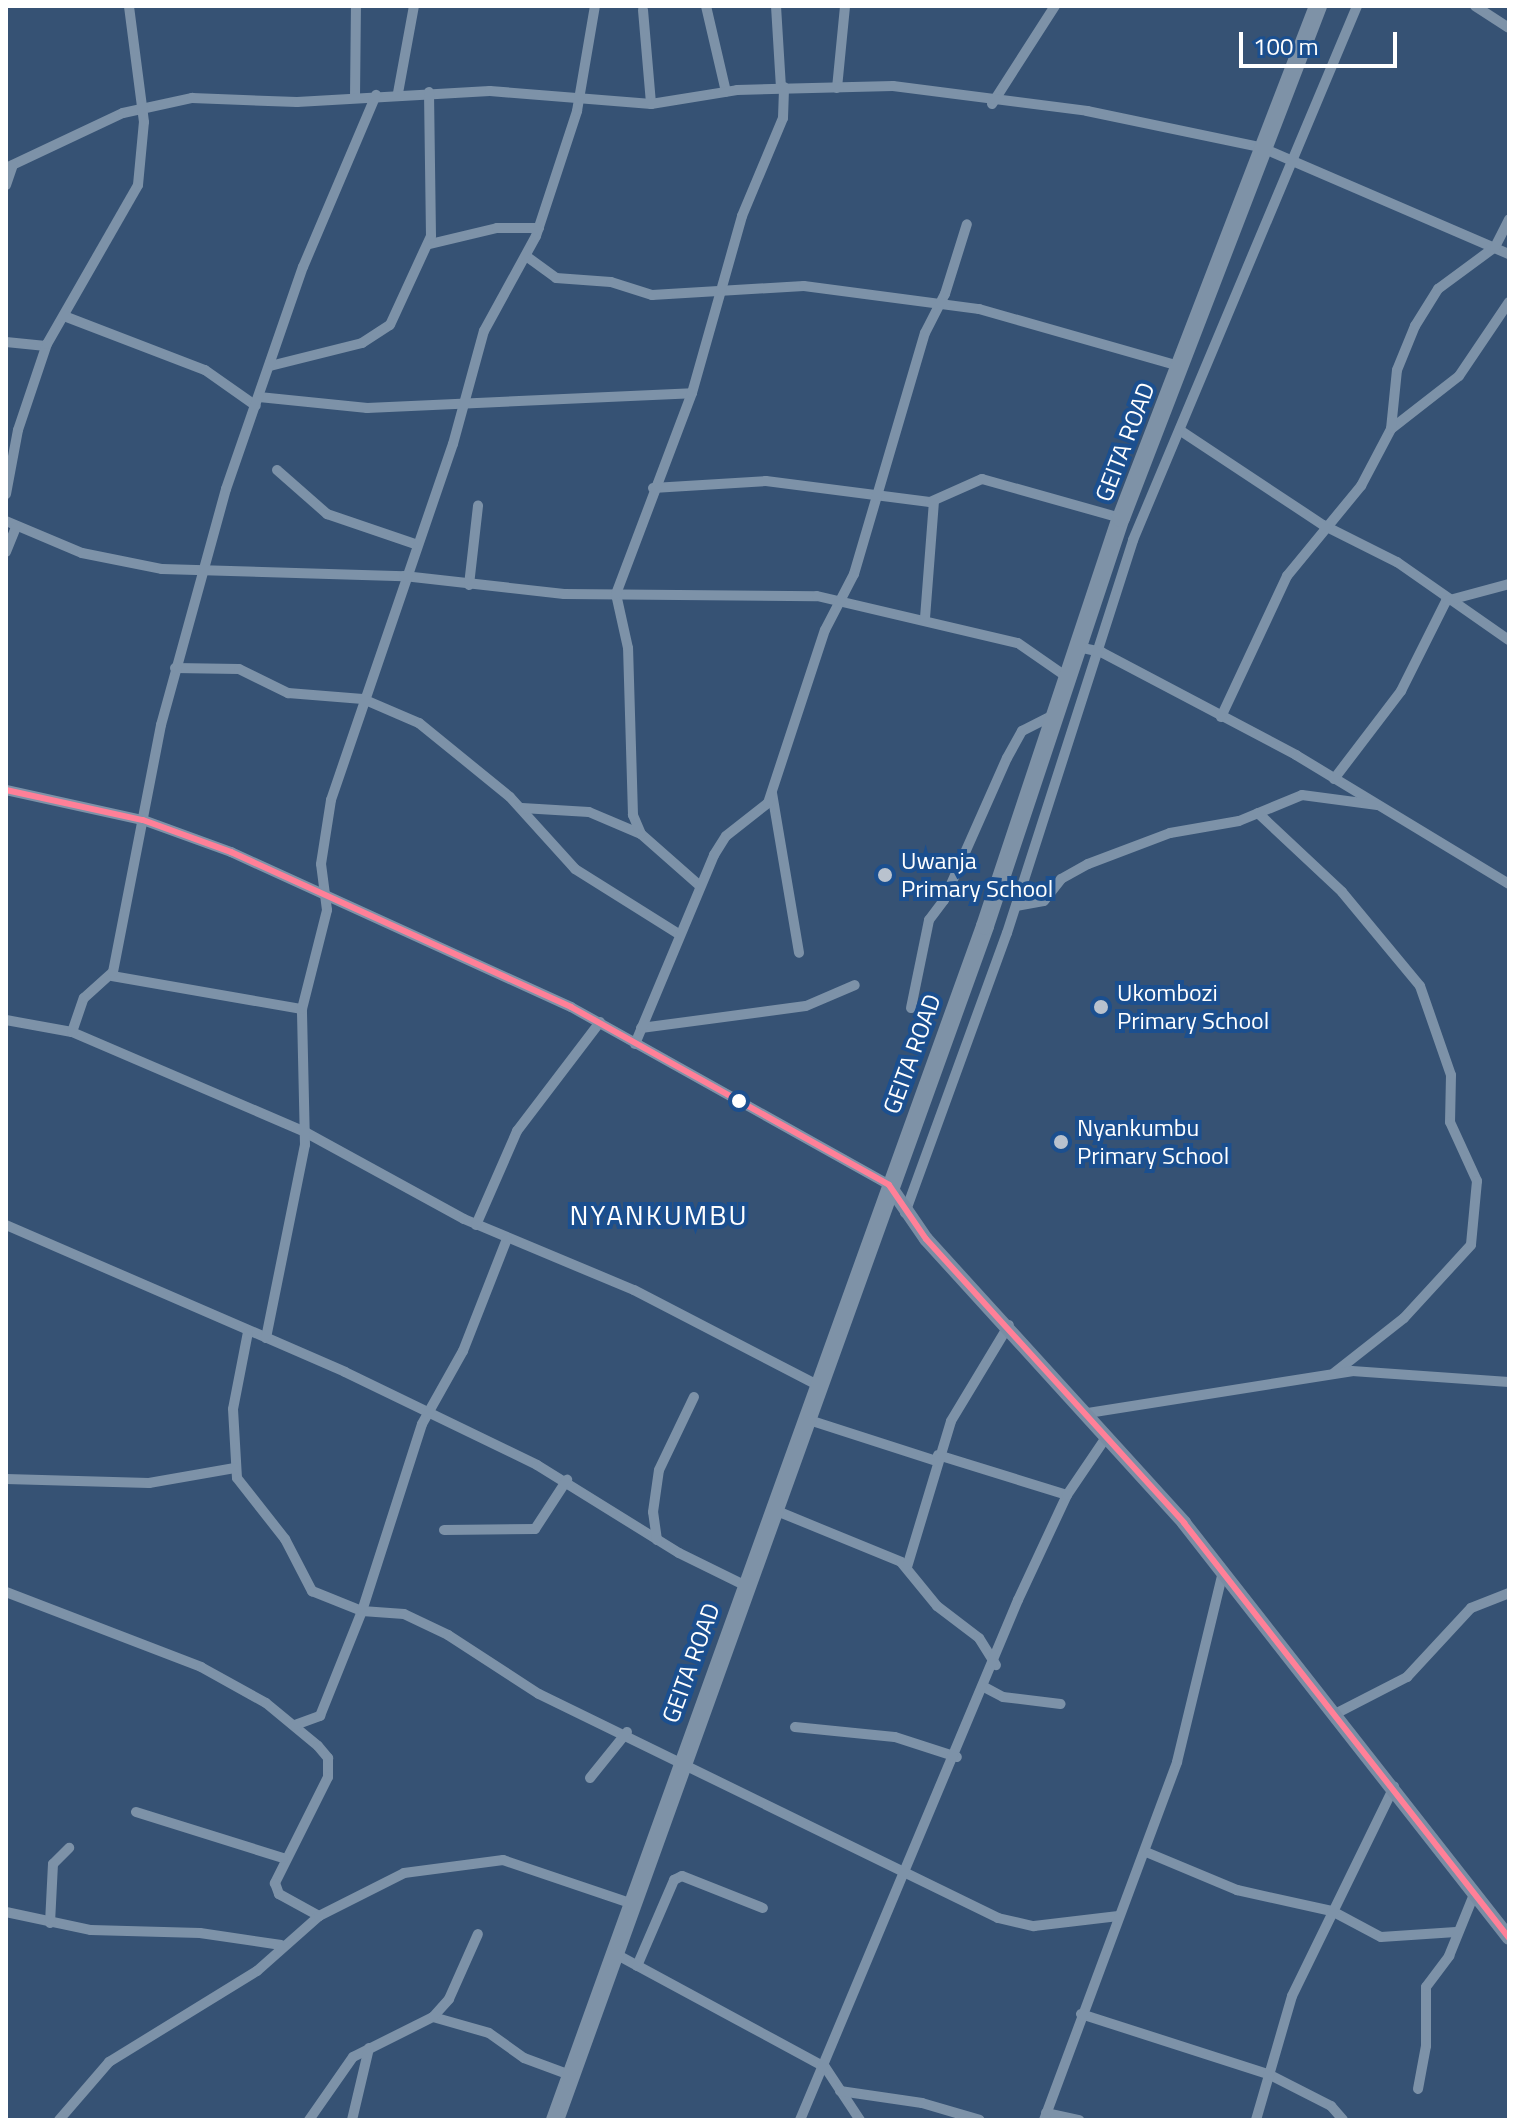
<!DOCTYPE html>
<style>
body{margin:0}
#map{position:relative;width:1515px;height:2126px;overflow:hidden;background:#365274;font-family:"Titillium Web",sans-serif}
div>[style]{position:absolute}
[style*='--x']{left:calc(var(--x)*1px);top:calc(var(--y)*1px);width:calc(var(--w)*1px);rotate:calc(var(--a)*1deg)}
.street>*{height:10px;margin:-5px;padding:0 5px;transform-origin:5px;border-radius:5px;background:#7d92a8}
.secondary>*{height:14px;margin:-7px;padding:0 7px;transform-origin:7px;border-radius:7px;background:#798da4}
.highway>*{height:18px;margin:-9px;padding:0 9px;transform-origin:9px;border-radius:9px;background:#7e92a7}
.bus-1>*{height:6px;margin:-3px;padding:0 3px;transform-origin:3px;border-radius:3px;background:#ff8098}
.dots>*{width:22px;height:22px;translate:-50% -50%;box-sizing:border-box;border:4px solid #1b4f8f;border-radius:50%}
span{translate:-50% -50%;white-space:nowrap;text-align:center;line-height:1.15;-webkit-text-stroke:8px #1b4f8f;paint-order:stroke}
.street-label{font-size:24px;color:#fff}
.poi-label{font-size:24px;color:#fff}
.left{translate:0 -50%;text-align:left}
.quarter-label{font-size:28px;color:#fff;letter-spacing:2px}
.frame{position:absolute;inset:0;border:8px solid #fff;pointer-events:none}
.scale{position:absolute;left:1239px;top:32px;width:158px;height:36px;box-sizing:border-box;border:4px solid #fff;border-top:0;padding-left:10px;font-size:24px;line-height:28px;white-space:nowrap;color:#fff;-webkit-text-stroke:6px #1b4f8f;paint-order:stroke}
</style>
<div id="map">
<div class="street">
<div style="--x:706;--y:6;--w:88;--a:76.9"></div>
<div style="--x:776;--y:6;--w:81;--a:86.5"></div>
<div style="--x:1475;--y:6;--w:40;--a:32.9"></div>
<div style="--x:643;--y:10;--w:94;--a:85.1"></div>
<div style="--x:837;--y:88;--w:82;--a:-84.4"></div>
<div style="--x:398;--y:93;--w:88;--a:-79.6"></div>
<div style="--x:355;--y:97;--w:91;--a:-89.4"></div>
<div style="--x:992;--y:104;--w:117;--a:-57.3"></div>
<div style="--x:6;--y:168;--w:129;--a:-25.2"></div>
<div style="--x:123;--y:113;--w:71;--a:-12.3"></div>
<div style="--x:192;--y:98;--w:105;--a:2.2"></div>
<div style="--x:297;--y:102;--w:193;--a:-3.3"></div>
<div style="--x:490;--y:91;--w:162;--a:4.6"></div>
<div style="--x:651;--y:104;--w:87;--a:-9.2"></div>
<div style="--x:737;--y:90;--w:156;--a:-1.5"></div>
<div style="--x:893;--y:86;--w:196;--a:7.3"></div>
<div style="--x:1087;--y:111;--w:177;--a:11.8"></div>
<div style="--x:1260;--y:147;--w:271;--a:23.3"></div>
<div style="--x:6;--y:185;--w:21;--a:-71"></div>
<div style="--x:430;--y:244;--w:69;--a:-13.4"></div>
<div style="--x:497;--y:228;--w:42;--a:0"></div>
<div style="--x:526;--y:256;--w:37;--a:36"></div>
<div style="--x:556;--y:278;--w:55;--a:4.2"></div>
<div style="--x:611;--y:282;--w:43;--a:17.6"></div>
<div style="--x:652;--y:295;--w:152;--a:-3.4"></div>
<div style="--x:804;--y:286;--w:177;--a:7.5"></div>
<div style="--x:979;--y:309;--w:208;--a:15.9"></div>
<div style="--x:64;--y:316;--w:151;--a:21"></div>
<div style="--x:205;--y:370;--w:62;--a:35.2"></div>
<div style="--x:6;--y:342;--w:40;--a:5.7"></div>
<div style="--x:270;--y:366;--w:95;--a:-14"></div>
<div style="--x:362;--y:343;--w:33;--a:-33"></div>
<div style="--x:390;--y:325;--w:98;--a:-65.3"></div>
<div style="--x:431;--y:236;--w:144;--a:-90.8"></div>
<div style="--x:259;--y:397;--w:109;--a:5.8"></div>
<div style="--x:367;--y:408;--w:325;--a:-2.6"></div>
<div style="--x:1391;--y:429;--w:86;--a:-37.9"></div>
<div style="--x:1459;--y:376;--w:89;--a:-56"></div>
<div style="--x:1181;--y:431;--w:170;--a:33.5"></div>
<div style="--x:1323;--y:525;--w:83;--a:26.6"></div>
<div style="--x:1397;--y:562;--w:136;--a:34.9"></div>
<div style="--x:277;--y:470;--w:67;--a:41.3"></div>
<div style="--x:327;--y:514;--w:93;--a:18.8"></div>
<div style="--x:653;--y:488;--w:113;--a:-3.5"></div>
<div style="--x:766;--y:481;--w:165;--a:7.3"></div>
<div style="--x:930;--y:502;--w:57;--a:-23.9"></div>
<div style="--x:982;--y:479;--w:144;--a:15.7"></div>
<div style="--x:6;--y:494;--w:65;--a:-79.4"></div>
<div style="--x:18;--y:430;--w:91;--a:-71.4"></div>
<div style="--x:47;--y:344;--w:183;--a:-60.2"></div>
<div style="--x:138;--y:185;--w:63;--a:-84.6"></div>
<div style="--x:144;--y:122;--w:117;--a:-97.4"></div>
<div style="--x:6;--y:521;--w:82;--a:22.8"></div>
<div style="--x:82;--y:553;--w:82;--a:11.3"></div>
<div style="--x:162;--y:569;--w:242;--a:1.7"></div>
<div style="--x:404;--y:576;--w:161;--a:6.4"></div>
<div style="--x:564;--y:594;--w:253;--a:0.5"></div>
<div style="--x:817;--y:596;--w:206;--a:13.2"></div>
<div style="--x:1018;--y:643;--w:60;--a:34.8"></div>
<div style="--x:6;--y:552;--w:27;--a:-68"></div>
<div style="--x:469;--y:585;--w:80;--a:-83.5"></div>
<div style="--x:925;--y:618;--w:117;--a:-85.6"></div>
<div style="--x:1078;--y:647;--w:24;--a:12"></div>
<div style="--x:1101;--y:652;--w:221;--a:27.8"></div>
<div style="--x:1296;--y:755;--w:249;--a:31.2"></div>
<div style="--x:175;--y:668;--w:64;--a:0.9"></div>
<div style="--x:239;--y:669;--w:55;--a:26.1"></div>
<div style="--x:288;--y:693;--w:75;--a:4.6"></div>
<div style="--x:363;--y:699;--w:61;--a:23.2"></div>
<div style="--x:419;--y:723;--w:117;--a:39.1"></div>
<div style="--x:510;--y:797;--w:97;--a:47.9"></div>
<div style="--x:575;--y:869;--w:120;--a:32.1"></div>
<div style="--x:1221;--y:717;--w:156;--a:-64.9"></div>
<div style="--x:1287;--y:576;--w:117;--a:-50.6"></div>
<div style="--x:1361;--y:486;--w:64;--a:-62.2"></div>
<div style="--x:1391;--y:429;--w:59;--a:-84.2"></div>
<div style="--x:1397;--y:370;--w:48;--a:-67.8"></div>
<div style="--x:1415;--y:326;--w:44;--a:-58.1"></div>
<div style="--x:1438;--y:289;--w:71;--a:-36.4"></div>
<div style="--x:1495;--y:247;--w:31;--a:-63"></div>
<div style="--x:1334;--y:779;--w:111;--a:-52.7"></div>
<div style="--x:1401;--y:691;--w:101;--a:-63.4"></div>
<div style="--x:1446;--y:601;--w:65;--a:-15.1"></div>
<div style="--x:6;--y:790;--w:140;--a:12.4"></div>
<div style="--x:143;--y:820;--w:94;--a:20"></div>
<div style="--x:231;--y:852;--w:374;--a:24.5"></div>
<div style="--x:571;--y:1007;--w:364;--a:29.2"></div>
<div style="--x:772;--y:793;--w:162;--a:80.4"></div>
<div style="--x:522;--y:808;--w:67;--a:3.4"></div>
<div style="--x:589;--y:812;--w:56;--a:22.9"></div>
<div style="--x:1258;--y:813;--w:115;--a:43.2"></div>
<div style="--x:1342;--y:892;--w:122;--a:50.3"></div>
<div style="--x:1420;--y:986;--w:94;--a:70.8"></div>
<div style="--x:1451;--y:1075;--w:47;--a:91.2"></div>
<div style="--x:1450;--y:1122;--w:65;--a:65.4"></div>
<div style="--x:1477;--y:1181;--w:64;--a:95.4"></div>
<div style="--x:1471;--y:1245;--w:99;--a:132.5"></div>
<div style="--x:1404;--y:1318;--w:89;--a:141.8"></div>
<div style="--x:700;--y:886;--w:79;--a:-138.6"></div>
<div style="--x:641;--y:834;--w:21;--a:-113"></div>
<div style="--x:633;--y:815;--w:167;--a:-91.7"></div>
<div style="--x:628;--y:648;--w:55;--a:-102.5"></div>
<div style="--x:616;--y:594;--w:215;--a:-69.3"></div>
<div style="--x:692;--y:393;--w:184;--a:-74.2"></div>
<div style="--x:742;--y:216;--w:106;--a:-67.3"></div>
<div style="--x:783;--y:118;--w:31;--a:-88"></div>
<div style="--x:1016;--y:906;--w:28;--a:-10"></div>
<div style="--x:1044;--y:901;--w:28;--a:-52"></div>
<div style="--x:1061;--y:879;--w:31;--a:-29"></div>
<div style="--x:1088;--y:864;--w:88;--a:-20.7"></div>
<div style="--x:1170;--y:833;--w:70;--a:-9.9"></div>
<div style="--x:1239;--y:821;--w:68;--a:-22.4"></div>
<div style="--x:1302;--y:795;--w:76;--a:7.6"></div>
<div style="--x:112;--y:976;--w:193;--a:9.9"></div>
<div style="--x:911;--y:1008;--w:90;--a:-78.4"></div>
<div style="--x:929;--y:920;--w:25;--a:-53"></div>
<div style="--x:944;--y:900;--w:155;--a:-66.1"></div>
<div style="--x:1007;--y:758;--w:31;--a:-61"></div>
<div style="--x:1022;--y:731;--w:37;--a:-27"></div>
<div style="--x:6;--y:1020;--w:67;--a:10.3"></div>
<div style="--x:72;--y:1032;--w:254;--a:23.2"></div>
<div style="--x:305;--y:1132;--w:181;--a:28.7"></div>
<div style="--x:464;--y:1219;--w:184;--a:22.7"></div>
<div style="--x:634;--y:1290;--w:206;--a:27.4"></div>
<div style="--x:641;--y:1028;--w:166;--a:-7.6"></div>
<div style="--x:806;--y:1006;--w:53;--a:-23.2"></div>
<div style="--x:72;--y:1032;--w:36;--a:-71"></div>
<div style="--x:84;--y:998;--w:39;--a:-42"></div>
<div style="--x:113;--y:972;--w:252;--a:-79"></div>
<div style="--x:161;--y:725;--w:245;--a:-74.6"></div>
<div style="--x:226;--y:489;--w:235;--a:-70.9"></div>
<div style="--x:303;--y:267;--w:187;--a:-67"></div>
<div style="--x:635;--y:1044;--w:205;--a:-67.3"></div>
<div style="--x:714;--y:855;--w:22;--a:-58"></div>
<div style="--x:726;--y:836;--w:53;--a:-38.2"></div>
<div style="--x:768;--y:803;--w:182;--a:-71.8"></div>
<div style="--x:825;--y:630;--w:63;--a:-62.6"></div>
<div style="--x:854;--y:574;--w:251;--a:-73.6"></div>
<div style="--x:925;--y:333;--w:44;--a:-62.9"></div>
<div style="--x:945;--y:294;--w:73;--a:-72.6"></div>
<div style="--x:905;--y:1213;--w:298;--a:-70"></div>
<div style="--x:1007;--y:933;--w:413;--a:-72.2"></div>
<div style="--x:1133;--y:540;--w:579;--a:-67.24"></div>
<div style="--x:6;--y:1225;--w:369;--a:23.4"></div>
<div style="--x:345;--y:1372;--w:213;--a:25.8"></div>
<div style="--x:537;--y:1465;--w:167;--a:31.8"></div>
<div style="--x:679;--y:1553;--w:72;--a:26.2"></div>
<div style="--x:476;--y:1225;--w:103;--a:-66.4"></div>
<div style="--x:517;--y:1131;--w:137;--a:-52.7"></div>
<div style="--x:248;--y:1332;--w:78;--a:101"></div>
<div style="--x:233;--y:1409;--w:69;--a:86.7"></div>
<div style="--x:237;--y:1478;--w:78;--a:51.8"></div>
<div style="--x:285;--y:1539;--w:59;--a:62.6"></div>
<div style="--x:312;--y:1591;--w:54;--a:21.8"></div>
<div style="--x:362;--y:1611;--w:42;--a:4.1"></div>
<div style="--x:404;--y:1614;--w:49;--a:25.5"></div>
<div style="--x:448;--y:1635;--w:108;--a:33"></div>
<div style="--x:539;--y:1694;--w:511;--a:26.01"></div>
<div style="--x:998;--y:1918;--w:37;--a:13"></div>
<div style="--x:1034;--y:1926;--w:85;--a:-6.8"></div>
<div style="--x:266;--y:1338;--w:197;--a:-78.6"></div>
<div style="--x:305;--y:1145;--w:136;--a:-91.3"></div>
<div style="--x:302;--y:1009;--w:102;--a:-75.8"></div>
<div style="--x:327;--y:910;--w:46;--a:-97.4"></div>
<div style="--x:321;--y:864;--w:65;--a:-81.1"></div>
<div style="--x:331;--y:800;--w:376;--a:-71.1"></div>
<div style="--x:453;--y:444;--w:117;--a:-74.7"></div>
<div style="--x:484;--y:331;--w:108;--a:-61.3"></div>
<div style="--x:536;--y:236;--w:132;--a:-71.8"></div>
<div style="--x:577;--y:111;--w:107;--a:-80.3"></div>
<div style="--x:1088;--y:1413;--w:267;--a:-9"></div>
<div style="--x:1352;--y:1371;--w:157;--a:4"></div>
<div style="--x:806;--y:1419;--w:137;--a:17.9"></div>
<div style="--x:938;--y:1455;--w:135;--a:17.2"></div>
<div style="--x:6;--y:1479;--w:143;--a:1.6"></div>
<div style="--x:149;--y:1483;--w:87;--a:-9.9"></div>
<div style="--x:772;--y:1509;--w:139;--a:22.3"></div>
<div style="--x:901;--y:1562;--w:57;--a:50.7"></div>
<div style="--x:937;--y:1606;--w:53;--a:37.3"></div>
<div style="--x:979;--y:1638;--w:32;--a:58"></div>
<div style="--x:444;--y:1530;--w:91;--a:-0.6"></div>
<div style="--x:535;--y:1529;--w:59;--a:-56.9"></div>
<div style="--x:657;--y:1540;--w:28;--a:-98"></div>
<div style="--x:653;--y:1512;--w:42;--a:-81.9"></div>
<div style="--x:659;--y:1470;--w:81;--a:-64.4"></div>
<div style="--x:907;--y:1567;--w:152;--a:-73.2"></div>
<div style="--x:951;--y:1421;--w:112;--a:-58.9"></div>
<div style="--x:6;--y:1592;--w:209;--a:21"></div>
<div style="--x:201;--y:1667;--w:74;--a:29"></div>
<div style="--x:266;--y:1703;--w:67;--a:39.6"></div>
<div style="--x:318;--y:1746;--w:16;--a:50"></div>
<div style="--x:328;--y:1758;--w:19;--a:90"></div>
<div style="--x:328;--y:1777;--w:119;--a:116.6"></div>
<div style="--x:275;--y:1883;--w:12;--a:70"></div>
<div style="--x:279;--y:1894;--w:46;--a:28.8"></div>
<div style="--x:986;--y:1688;--w:19;--a:28"></div>
<div style="--x:1003;--y:1697;--w:58;--a:6.9"></div>
<div style="--x:1337;--y:1713;--w:79;--a:-27.2"></div>
<div style="--x:1407;--y:1677;--w:94;--a:-47.2"></div>
<div style="--x:1471;--y:1608;--w:41;--a:-21.5"></div>
<div style="--x:295;--y:1725;--w:27;--a:-20"></div>
<div style="--x:320;--y:1716;--w:113;--a:-68.2"></div>
<div style="--x:362;--y:1611;--w:196;--a:-72.2"></div>
<div style="--x:422;--y:1424;--w:84;--a:-60.7"></div>
<div style="--x:463;--y:1351;--w:120;--a:-68.6"></div>
<div style="--x:795;--y:1727;--w:100;--a:5.7"></div>
<div style="--x:895;--y:1737;--w:65;--a:17.9"></div>
<div style="--x:590;--y:1778;--w:59;--a:-51.2"></div>
<div style="--x:136;--y:1812;--w:154;--a:17.4"></div>
<div style="--x:1146;--y:1852;--w:99;--a:22.7"></div>
<div style="--x:1237;--y:1890;--w:97;--a:12.5"></div>
<div style="--x:1332;--y:1911;--w:55;--a:28"></div>
<div style="--x:1381;--y:1937;--w:75;--a:-3.8"></div>
<div style="--x:6;--y:1912;--w:87;--a:12"></div>
<div style="--x:91;--y:1930;--w:109;--a:1.6"></div>
<div style="--x:200;--y:1933;--w:82;--a:8.4"></div>
<div style="--x:50;--y:1923;--w:59;--a:-87.1"></div>
<div style="--x:53;--y:1864;--w:23;--a:-45"></div>
<div style="--x:612;--y:1952;--w:242;--a:28.4"></div>
<div style="--x:825;--y:2067;--w:64;--a:56.6"></div>
<div style="--x:637;--y:1966;--w:94;--a:-66.7"></div>
<div style="--x:674;--y:1880;--w:9;--a:-27"></div>
<div style="--x:682;--y:1876;--w:87;--a:21.6"></div>
<div style="--x:1081;--y:2014;--w:196;--a:17.8"></div>
<div style="--x:1268;--y:2074;--w:71;--a:26.9"></div>
<div style="--x:1331;--y:2106;--w:18;--a:49"></div>
<div style="--x:433;--y:2017;--w:58;--a:15.9"></div>
<div style="--x:489;--y:2033;--w:43;--a:35.5"></div>
<div style="--x:524;--y:2058;--w:49;--a:20.3"></div>
<div style="--x:1418;--y:2089;--w:44;--a:-79.5"></div>
<div style="--x:1426;--y:2046;--w:59;--a:-90"></div>
<div style="--x:1426;--y:1987;--w:39;--a:-53"></div>
<div style="--x:1449;--y:1956;--w:69;--a:-67.9"></div>
<div style="--x:840;--y:2091;--w:83;--a:8.3"></div>
<div style="--x:922;--y:2103;--w:60;--a:16.3"></div>
<div style="--x:1046;--y:2113;--w:34;--a:12"></div>
<div style="--x:59;--y:2120;--w:77;--a:-49.2"></div>
<div style="--x:109;--y:2062;--w:174;--a:-31.6"></div>
<div style="--x:257;--y:1971;--w:83;--a:-41.6"></div>
<div style="--x:319;--y:1916;--w:95;--a:-26.8"></div>
<div style="--x:404;--y:1873;--w:100;--a:-7.5"></div>
<div style="--x:503;--y:1860;--w:134;--a:18.7"></div>
<div style="--x:309;--y:2120;--w:77;--a:-55.1"></div>
<div style="--x:353;--y:2057;--w:89;--a:-26.6"></div>
<div style="--x:433;--y:2017;--w:24;--a:-48"></div>
<div style="--x:449;--y:1999;--w:71;--a:-66"></div>
<div style="--x:352;--y:2120;--w:74;--a:-76.7"></div>
<div style="--x:800;--y:2120;--w:564;--a:-67.26"></div>
<div style="--x:1018;--y:1600;--w:116;--a:-65"></div>
<div style="--x:1067;--y:1495;--w:71;--a:-55.9"></div>
<div style="--x:1044;--y:2120;--w:382;--a:-69.6"></div>
<div style="--x:1177;--y:1762;--w:195;--a:-76.4"></div>
<div style="--x:1256;--y:2120;--w:129;--a:-73.8"></div>
<div style="--x:1292;--y:1996;--w:233;--a:-64"></div>
</div>
<div class="secondary">
<div style="--x:889;--y:1185;--w:65;--a:55.6"></div>
<div style="--x:926;--y:1239;--w:384;--a:47.7"></div>
<div style="--x:1184;--y:1523;--w:527;--a:51.93"></div>
</div>
<div class="highway">
<div style="--x:555;--y:2120;--w:1269;--a:-70.19"></div>
<div style="--x:985;--y:926;--w:430;--a:-71.6"></div>
<div style="--x:1121;--y:518;--w:549;--a:-68.95"></div>
</div>
<div class="bus-1">
<div style="--x:6;--y:790;--w:140;--a:12.4"></div>
<div style="--x:143;--y:820;--w:94;--a:20"></div>
<div style="--x:231;--y:852;--w:374;--a:24.5"></div>
<div style="--x:571;--y:1007;--w:364;--a:29.2"></div>
<div style="--x:889;--y:1185;--w:65;--a:55.6"></div>
<div style="--x:926;--y:1239;--w:384;--a:47.7"></div>
<div style="--x:1184;--y:1523;--w:527;--a:51.93"></div>
</div>
<div class="dots">
<div style="left:885px;top:875px;background:#b9c2ce"></div>
<div style="left:1101px;top:1007px;background:#b9c2ce"></div>
<div style="left:739px;top:1101px;background:#fff"></div>
<div style="left:1061px;top:1142px;background:#b9c2ce"></div>
</div>
<div class="street-label">
<span style="left:1125px;top:442px;rotate:-69deg">GEITA ROAD</span>
<span style="left:912px;top:1054px;rotate:-70deg">GEITA ROAD</span>
<span style="left:691px;top:1663px;rotate:-70deg">GEITA ROAD</span>
</div>
<div class="poi-label">
<span class="left" style="left:901px;top:875px">Uwanja<br>Primary School</span>
<span class="left" style="left:1117px;top:1007px">Ukombozi<br>Primary School</span>
<span class="left" style="left:1077px;top:1142px">Nyankumbu<br>Primary School</span>
</div>
<div class="quarter-label">
<span style="left:659px;top:1215px">NYANKUMBU</span>
</div>
<div class="frame"></div>
<div class="scale">100 m</div>
</div>
